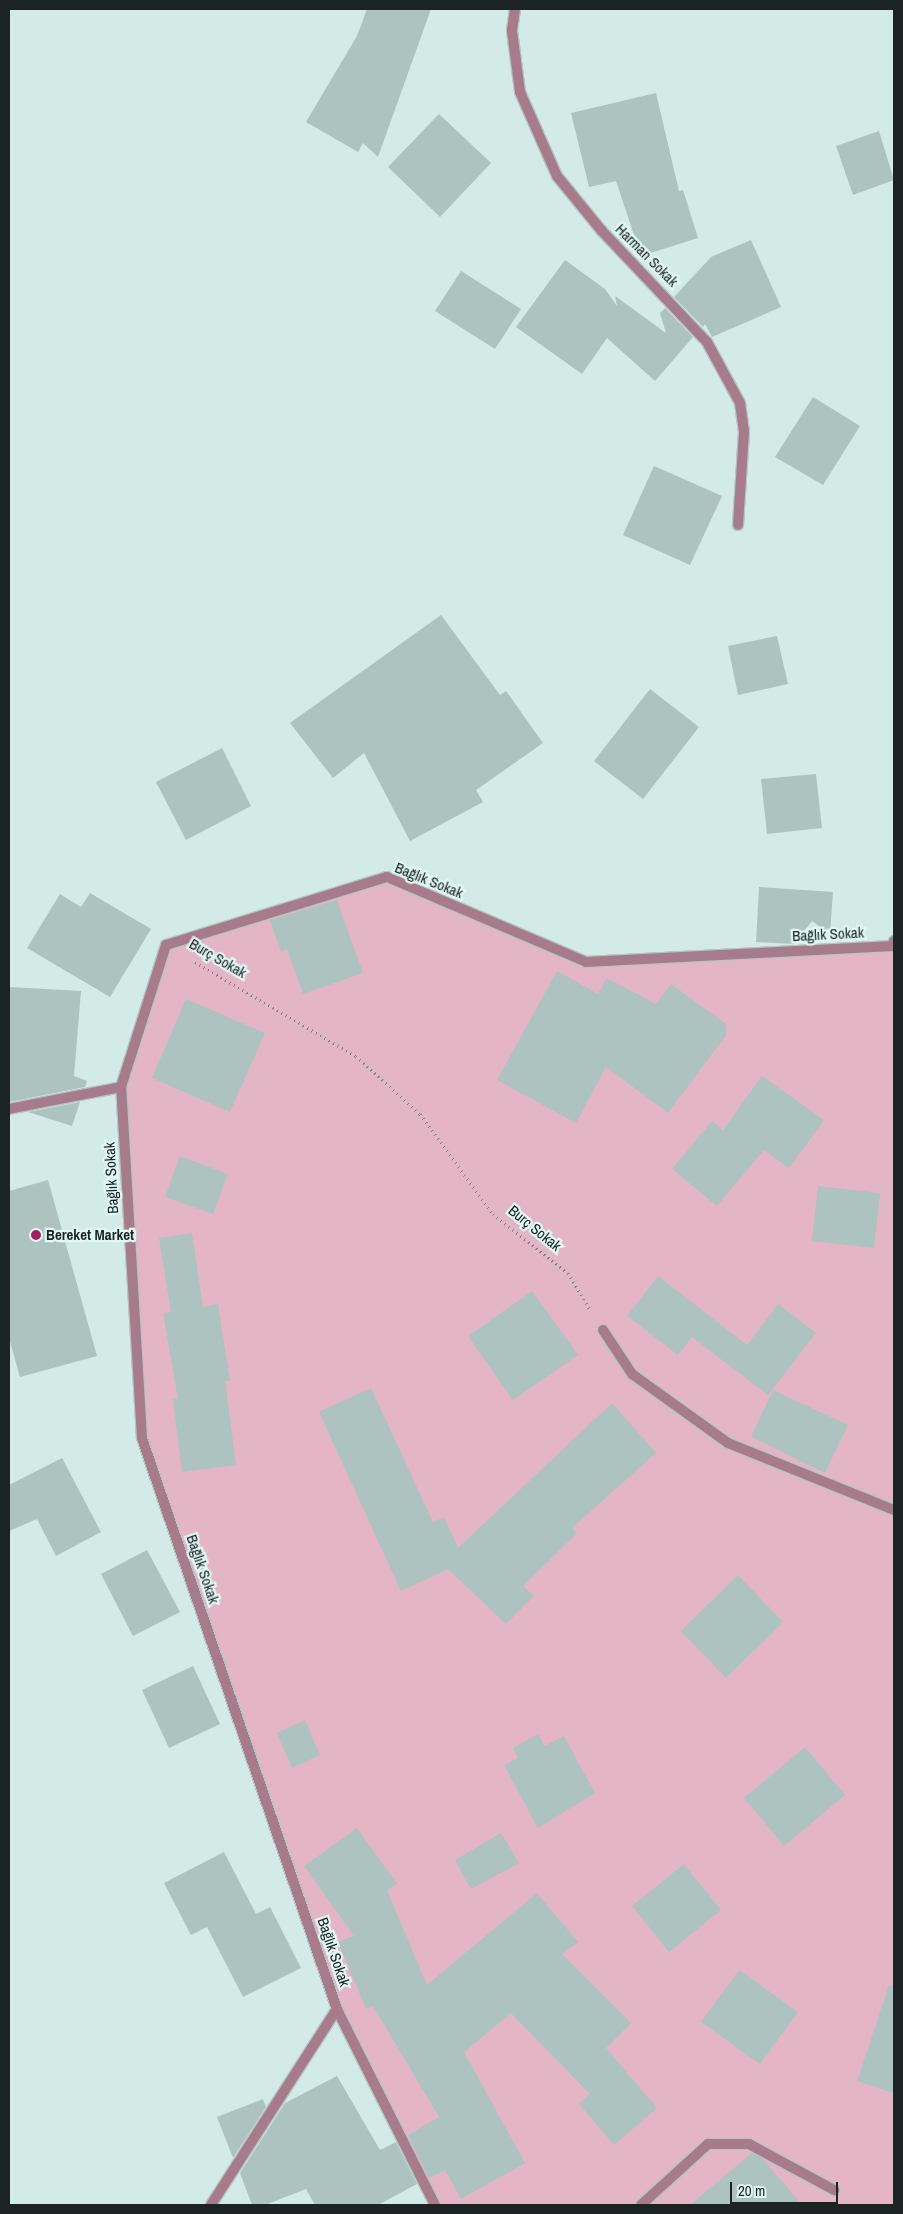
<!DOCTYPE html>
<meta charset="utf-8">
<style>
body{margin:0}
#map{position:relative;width:903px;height:2214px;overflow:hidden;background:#d3ebe7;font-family:"Archivo Narrow",sans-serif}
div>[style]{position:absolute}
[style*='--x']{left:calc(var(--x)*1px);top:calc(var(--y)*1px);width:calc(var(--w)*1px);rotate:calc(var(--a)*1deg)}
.green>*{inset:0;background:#e4b5c5}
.building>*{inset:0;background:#acc3c0}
.path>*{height:3px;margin-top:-1.5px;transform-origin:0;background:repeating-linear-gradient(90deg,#758583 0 1px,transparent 0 5px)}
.roads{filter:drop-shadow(1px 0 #b2c7c4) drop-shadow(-1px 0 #b2c7c4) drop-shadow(0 1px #b2c7c4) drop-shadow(0 -1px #b2c7c4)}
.minor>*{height:10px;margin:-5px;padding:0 5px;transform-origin:5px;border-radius:5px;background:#a87b8a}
.tertiary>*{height:10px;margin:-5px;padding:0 5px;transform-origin:5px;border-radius:5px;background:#a87b8a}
.dots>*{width:14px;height:14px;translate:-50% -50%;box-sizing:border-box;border:2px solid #e0f8f4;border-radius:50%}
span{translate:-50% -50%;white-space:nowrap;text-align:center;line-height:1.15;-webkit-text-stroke:4.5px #e0f8f4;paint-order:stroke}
.street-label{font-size:15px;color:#1b2423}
.poi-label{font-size:15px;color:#1b2423;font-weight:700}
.left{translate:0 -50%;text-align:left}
.frame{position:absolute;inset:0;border:10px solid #1b2423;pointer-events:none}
.scale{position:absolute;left:730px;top:2182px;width:108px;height:22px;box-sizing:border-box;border:2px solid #1b2423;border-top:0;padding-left:6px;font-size:15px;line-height:18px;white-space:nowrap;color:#1b2423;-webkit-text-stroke:4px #e0f8f4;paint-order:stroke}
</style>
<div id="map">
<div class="green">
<div style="clip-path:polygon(387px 877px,586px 962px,892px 946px,894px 941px,894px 2205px,435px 2205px,337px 2009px,142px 1438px,121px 1087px,166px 945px)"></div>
</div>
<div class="building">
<div style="clip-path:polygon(367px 9px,431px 9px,378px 157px,363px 143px,358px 152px,306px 122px,357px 36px)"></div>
<div style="clip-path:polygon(656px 93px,679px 191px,683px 190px,698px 238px,641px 256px,616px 181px,589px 187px,571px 113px)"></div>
<div style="clip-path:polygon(439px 114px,491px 163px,440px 217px,388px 167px)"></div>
<div style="clip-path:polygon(879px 131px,894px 180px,853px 195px,836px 146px)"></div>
<div style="clip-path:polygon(751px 240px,781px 307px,712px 337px,705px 324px,703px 327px,674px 297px,711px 257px)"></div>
<div style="clip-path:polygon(565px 260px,605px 289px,617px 306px,615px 296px,666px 333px,660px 313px,665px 308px,693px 337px,655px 381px,607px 338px,582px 374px,516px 327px)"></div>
<div style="clip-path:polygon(461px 271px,521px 309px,495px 349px,435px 311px)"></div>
<div style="clip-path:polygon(813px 397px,860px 426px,823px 485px,775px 457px)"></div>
<div style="clip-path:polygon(654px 466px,722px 496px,690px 565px,623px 535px)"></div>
<div style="clip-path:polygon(441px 615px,500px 695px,506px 691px,543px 743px,476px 790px,483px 802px,410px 841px,364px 753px,333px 778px,290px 723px)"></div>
<div style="clip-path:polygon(777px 636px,788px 684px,738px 695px,728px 646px)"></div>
<div style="clip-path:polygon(650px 689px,699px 727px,643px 799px,594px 761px)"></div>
<div style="clip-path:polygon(222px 748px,251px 806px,186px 840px,156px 782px)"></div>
<div style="clip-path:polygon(816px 774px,822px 828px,767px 834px,761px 779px)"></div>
<div style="clip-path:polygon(759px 887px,833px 892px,830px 934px,812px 921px,794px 944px,756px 942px)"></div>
<div style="clip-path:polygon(90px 893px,151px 929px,110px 997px,27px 948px,60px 894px,81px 907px)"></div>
<div style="clip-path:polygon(337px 900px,363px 973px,303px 994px,287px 949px,281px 952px,270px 920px)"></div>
<div style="clip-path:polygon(557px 971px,598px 994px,607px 978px,656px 1004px,671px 984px,726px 1024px,726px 1035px,668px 1113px,606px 1067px,576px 1123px,497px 1080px)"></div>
<div style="clip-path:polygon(9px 987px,81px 991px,74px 1076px,87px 1081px,85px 1087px,9px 1102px)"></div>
<div style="clip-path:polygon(186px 999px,265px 1033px,230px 1112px,152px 1078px)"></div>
<div style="clip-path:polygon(762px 1076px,824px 1120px,789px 1168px,764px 1150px,717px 1206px,672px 1169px,712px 1121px,723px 1130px)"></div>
<div style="clip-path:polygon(80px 1102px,72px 1126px,28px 1112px)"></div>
<div style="clip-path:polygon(180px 1156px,228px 1174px,213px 1214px,165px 1197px)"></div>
<div style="clip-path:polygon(48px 1180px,97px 1356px,20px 1377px,9px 1338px,9px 1191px)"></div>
<div style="clip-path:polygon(818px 1186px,880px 1193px,874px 1248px,812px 1241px)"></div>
<div style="clip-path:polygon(192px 1233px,203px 1307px,218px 1304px,230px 1381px,225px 1381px,236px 1465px,182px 1472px,173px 1399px,178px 1399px,163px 1313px,171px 1312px,159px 1238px)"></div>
<div style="clip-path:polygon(658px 1276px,747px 1345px,778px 1304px,816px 1333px,768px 1395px,692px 1337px,678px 1355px,627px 1316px)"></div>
<div style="clip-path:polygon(532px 1291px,578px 1355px,513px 1400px,468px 1336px)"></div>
<div style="clip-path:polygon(371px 1388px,433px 1522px,444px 1517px,458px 1548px,612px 1403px,656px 1453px,572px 1528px,577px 1533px,523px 1586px,534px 1596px,506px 1624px,448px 1569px,401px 1591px,319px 1412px)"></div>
<div style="clip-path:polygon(773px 1390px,848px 1425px,825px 1473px,751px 1437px)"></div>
<div style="clip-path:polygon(62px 1458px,101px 1532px,56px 1556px,37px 1519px,9px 1531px,9px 1485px)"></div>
<div style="clip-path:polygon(147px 1550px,180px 1612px,133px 1636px,101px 1574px)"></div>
<div style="clip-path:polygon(738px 1575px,783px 1622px,726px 1678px,681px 1631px)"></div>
<div style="clip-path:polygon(193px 1666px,220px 1724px,169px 1748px,142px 1690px)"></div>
<div style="clip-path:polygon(305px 1720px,320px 1755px,292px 1768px,277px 1733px)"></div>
<div style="clip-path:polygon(538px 1734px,545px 1746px,564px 1736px,595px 1793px,538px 1828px,504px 1765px,518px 1758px,513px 1748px)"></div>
<div style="clip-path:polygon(805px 1747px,845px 1795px,784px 1846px,744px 1798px)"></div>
<div style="clip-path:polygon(357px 1828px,397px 1884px,387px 1890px,427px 1985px,537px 1893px,578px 1942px,562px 1954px,631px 2023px,606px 2048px,657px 2108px,614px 2145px,579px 2104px,590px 2094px,511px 2013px,464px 2052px,525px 2163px,461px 2199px,445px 2170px,429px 2178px,408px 2135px,439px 2117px,373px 2006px,366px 2009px,338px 1942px,354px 1936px,304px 1866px)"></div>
<div style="clip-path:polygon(501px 1833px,519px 1863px,471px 1889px,455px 1860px)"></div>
<div style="clip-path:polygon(224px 1852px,256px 1914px,270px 1907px,301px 1968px,243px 1997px,207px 1927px,191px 1935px,164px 1883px)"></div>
<div style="clip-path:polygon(684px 1864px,721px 1910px,669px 1952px,632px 1906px)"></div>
<div style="clip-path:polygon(739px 1970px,798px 2012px,760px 2064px,701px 2022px)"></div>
<div style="clip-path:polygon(889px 1985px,894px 1986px,894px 2093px,857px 2081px)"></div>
<div style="clip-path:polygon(337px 2076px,380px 2150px,396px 2142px,417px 2184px,378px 2205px,315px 2205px,306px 2189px,265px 2205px,252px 2205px,240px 2173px,285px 2103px)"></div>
<div style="clip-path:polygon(263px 2099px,266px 2107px,233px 2158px,217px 2117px)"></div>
<div style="clip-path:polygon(752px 2153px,764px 2160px,802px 2205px,690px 2205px)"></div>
</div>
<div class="path">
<div style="--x:195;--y:962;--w:186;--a:30.3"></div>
<div style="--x:356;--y:1056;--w:86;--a:42.2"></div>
<div style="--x:420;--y:1114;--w:124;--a:53.9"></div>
<div style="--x:493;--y:1214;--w:95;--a:38.2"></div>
<div style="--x:568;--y:1273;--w:44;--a:58.8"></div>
</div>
<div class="roads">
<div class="minor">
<div style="--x:515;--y:9;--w:22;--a:98"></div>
<div style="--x:512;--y:31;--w:62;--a:82.5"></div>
<div style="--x:520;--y:92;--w:92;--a:66.2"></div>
<div style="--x:557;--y:176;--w:70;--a:50.8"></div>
<div style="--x:601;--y:230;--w:154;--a:46.6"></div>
<div style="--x:707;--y:342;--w:69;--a:61.6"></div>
<div style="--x:740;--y:403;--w:29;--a:82"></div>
<div style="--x:744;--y:432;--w:93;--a:93.7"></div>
<div style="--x:9;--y:1109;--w:114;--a:-11.1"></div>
<div style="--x:603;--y:1330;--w:53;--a:56.6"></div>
<div style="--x:632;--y:1374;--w:118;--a:35.7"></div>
<div style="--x:728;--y:1443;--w:179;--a:22"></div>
<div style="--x:211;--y:2205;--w:233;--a:-57.3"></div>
<div style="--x:641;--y:2205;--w:91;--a:-42.3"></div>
<div style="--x:708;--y:2144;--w:41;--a:0"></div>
<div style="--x:749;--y:2144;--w:97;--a:28.4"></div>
</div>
<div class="tertiary">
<div style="--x:435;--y:2205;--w:219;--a:-116.6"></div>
<div style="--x:337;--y:2009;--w:603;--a:-108.86"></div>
<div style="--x:142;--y:1438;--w:352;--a:-93.4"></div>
<div style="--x:121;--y:1087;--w:149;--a:-72.4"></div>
<div style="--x:166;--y:945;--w:231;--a:-17.1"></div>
<div style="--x:387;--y:877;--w:216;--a:23.1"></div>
<div style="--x:586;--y:962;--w:307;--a:-3"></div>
<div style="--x:893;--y:946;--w:5;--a:-79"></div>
</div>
</div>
<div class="dots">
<div style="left:36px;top:1235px;background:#a61b61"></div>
</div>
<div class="street-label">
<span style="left:647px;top:255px;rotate:45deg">Harman Sokak</span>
<span style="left:429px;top:880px;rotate:22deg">Bağlık Sokak</span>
<span style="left:828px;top:934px;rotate:-3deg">Bağlık Sokak</span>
<span style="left:218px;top:958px;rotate:30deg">Burç Sokak</span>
<span style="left:111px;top:1178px;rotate:-93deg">Bağlık Sokak</span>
<span style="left:535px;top:1228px;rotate:39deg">Burç Sokak</span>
<span style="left:203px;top:1569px;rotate:71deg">Bağlık Sokak</span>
<span style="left:334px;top:1952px;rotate:71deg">Bağlık Sokak</span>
</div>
<div class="poi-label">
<span class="left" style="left:46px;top:1235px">Bereket Market</span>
</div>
<div class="frame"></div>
<div class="scale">20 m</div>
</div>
